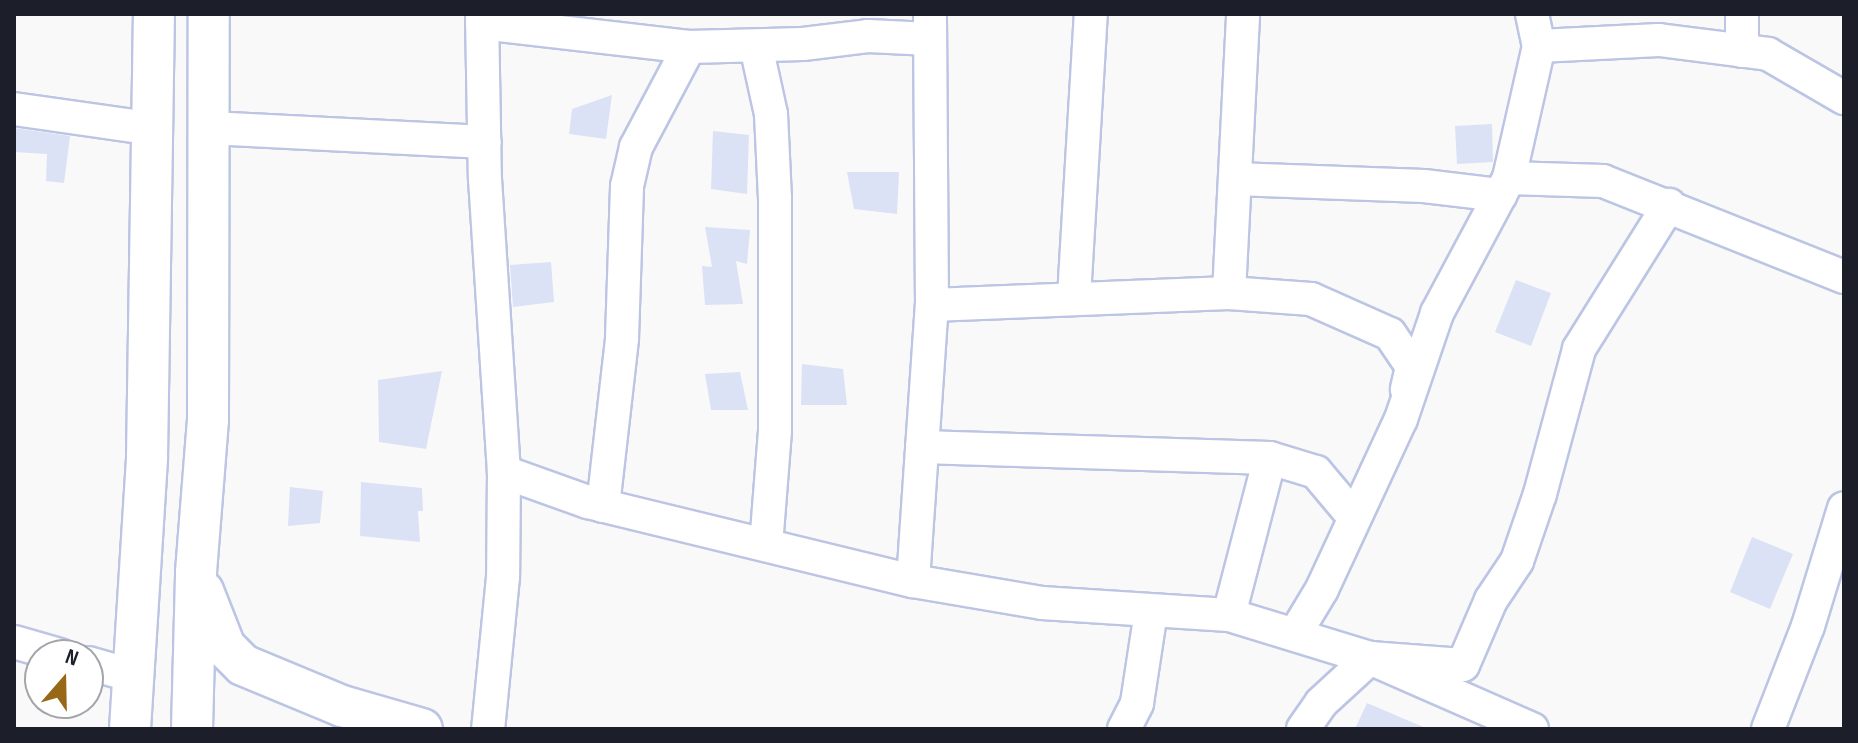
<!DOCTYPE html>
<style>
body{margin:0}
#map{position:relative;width:1858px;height:743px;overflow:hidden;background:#f9f9f9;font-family:"Sofia Sans Condensed",sans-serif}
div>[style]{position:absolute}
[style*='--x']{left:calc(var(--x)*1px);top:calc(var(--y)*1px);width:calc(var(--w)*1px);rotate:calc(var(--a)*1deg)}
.building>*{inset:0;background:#dbe2f6}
.roads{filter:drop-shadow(2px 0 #bcc5e3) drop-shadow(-2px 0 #bcc5e3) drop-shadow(0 2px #bcc5e3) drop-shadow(0 -2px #bcc5e3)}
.minor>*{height:32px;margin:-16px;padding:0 16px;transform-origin:16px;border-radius:16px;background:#fff}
.major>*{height:40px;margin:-20px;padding:0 20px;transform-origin:20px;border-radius:20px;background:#fff}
span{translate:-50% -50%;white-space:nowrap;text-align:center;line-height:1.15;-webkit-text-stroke:8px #fff;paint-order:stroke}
.frame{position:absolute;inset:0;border:16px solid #1c1f2a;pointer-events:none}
.north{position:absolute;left:24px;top:639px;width:80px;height:80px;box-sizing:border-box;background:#fff;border:2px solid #a4a5aa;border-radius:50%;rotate:20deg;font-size:22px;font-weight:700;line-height:32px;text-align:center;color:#1c1f2a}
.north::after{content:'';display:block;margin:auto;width:28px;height:36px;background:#966817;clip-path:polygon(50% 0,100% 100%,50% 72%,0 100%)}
</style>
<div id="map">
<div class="building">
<div style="clip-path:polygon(612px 95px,606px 139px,569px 134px,572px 109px)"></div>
<div style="clip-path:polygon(1492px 124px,1493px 162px,1457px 164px,1455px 126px)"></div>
<div style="clip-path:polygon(14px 128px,70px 136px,64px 183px,46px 181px,47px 154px,14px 152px)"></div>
<div style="clip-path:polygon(713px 131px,749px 135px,747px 194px,711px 189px)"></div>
<div style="clip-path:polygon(847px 172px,899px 172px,897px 214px,854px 209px)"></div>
<div style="clip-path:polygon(705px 227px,750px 230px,747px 264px,736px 261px,743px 304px,705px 305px,702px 266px,712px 267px)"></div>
<div style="clip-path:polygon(551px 262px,554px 302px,513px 307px,510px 265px)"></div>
<div style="clip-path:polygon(1516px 280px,1551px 293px,1531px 346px,1495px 332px)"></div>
<div style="clip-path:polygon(802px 364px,843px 369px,847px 405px,801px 405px)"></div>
<div style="clip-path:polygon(442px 371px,426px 449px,379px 442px,378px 380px)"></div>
<div style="clip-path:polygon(740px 372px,748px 410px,711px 410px,705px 374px)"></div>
<div style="clip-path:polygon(361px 482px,422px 488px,423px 511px,418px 511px,420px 542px,360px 536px)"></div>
<div style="clip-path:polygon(290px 487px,323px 491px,320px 523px,288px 526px)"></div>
<div style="clip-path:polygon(1752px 537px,1793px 554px,1770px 609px,1730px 592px)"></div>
<div style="clip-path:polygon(1367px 703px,1428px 729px,1355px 729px)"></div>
</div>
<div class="roads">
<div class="minor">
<div style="--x:482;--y:14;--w:165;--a:89"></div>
<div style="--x:485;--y:179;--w:294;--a:86.3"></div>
<div style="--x:504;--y:472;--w:105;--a:90.5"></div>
<div style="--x:503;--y:577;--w:153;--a:95.6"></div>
<div style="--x:1532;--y:14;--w:33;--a:78"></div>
<div style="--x:482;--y:23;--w:208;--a:6.6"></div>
<div style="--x:689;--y:47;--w:114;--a:-1.5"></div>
<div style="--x:803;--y:44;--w:65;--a:-7"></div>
<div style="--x:868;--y:36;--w:62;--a:2.8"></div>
<div style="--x:756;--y:46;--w:70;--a:77.6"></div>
<div style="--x:771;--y:114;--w:84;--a:87.3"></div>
<div style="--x:775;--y:198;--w:233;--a:90"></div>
<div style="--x:775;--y:431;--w:114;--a:94.5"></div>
<div style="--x:1742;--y:51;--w:37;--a:-90"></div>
<div style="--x:14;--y:109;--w:141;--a:8.1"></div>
<div style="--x:210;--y:128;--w:275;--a:2.9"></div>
<div style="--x:1509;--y:178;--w:94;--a:1.8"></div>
<div style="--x:1603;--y:181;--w:259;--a:21.7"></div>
<div style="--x:1235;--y:179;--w:189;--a:2.1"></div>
<div style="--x:1424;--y:186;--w:77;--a:6.8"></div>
<div style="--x:1229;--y:293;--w:279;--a:-87.1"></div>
<div style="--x:1074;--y:297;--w:284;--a:-86.6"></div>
<div style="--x:932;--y:305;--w:297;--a:-2.3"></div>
<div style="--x:1229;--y:293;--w:82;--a:4.2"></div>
<div style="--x:1311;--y:299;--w:86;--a:23.9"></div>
<div style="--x:1390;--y:334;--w:40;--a:56"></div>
<div style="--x:1412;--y:367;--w:23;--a:103"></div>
<div style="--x:922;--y:447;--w:348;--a:1.8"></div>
<div style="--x:1270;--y:458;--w:48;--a:16.9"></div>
<div style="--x:1316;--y:472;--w:57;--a:49.9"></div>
<div style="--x:504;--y:472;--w:89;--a:19.7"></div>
<div style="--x:588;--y:502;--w:334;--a:13.7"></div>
<div style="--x:913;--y:581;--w:131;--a:9.7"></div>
<div style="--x:1042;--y:603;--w:187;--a:3.7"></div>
<div style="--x:1229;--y:615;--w:147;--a:17"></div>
<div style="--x:1370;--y:658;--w:177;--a:23.7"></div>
<div style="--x:603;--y:506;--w:169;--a:-83.5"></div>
<div style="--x:622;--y:338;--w:152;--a:-88.1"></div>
<div style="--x:627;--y:186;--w:40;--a:-77"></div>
<div style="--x:636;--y:147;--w:113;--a:-62.1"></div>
<div style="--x:913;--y:581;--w:277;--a:-86.1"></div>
<div style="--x:932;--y:305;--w:291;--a:-90.4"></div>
<div style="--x:1229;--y:615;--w:162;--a:-75.4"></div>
<div style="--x:1295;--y:634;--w:52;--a:-59"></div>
<div style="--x:1322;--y:589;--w:187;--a:-65.1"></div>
<div style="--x:1401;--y:419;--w:112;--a:-71.2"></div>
<div style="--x:1437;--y:313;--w:153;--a:-61.9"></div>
<div style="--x:1509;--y:178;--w:135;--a:-77.2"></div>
<div style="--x:1539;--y:46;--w:120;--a:-2.9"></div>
<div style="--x:1659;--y:40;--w:110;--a:7.3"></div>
<div style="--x:1768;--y:54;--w:88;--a:30.1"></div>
<div style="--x:14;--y:642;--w:48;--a:15.8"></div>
<div style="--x:88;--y:663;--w:48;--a:15.8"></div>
<div style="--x:1124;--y:729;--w:29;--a:-63"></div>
<div style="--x:1137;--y:703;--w:93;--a:-81.3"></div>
<div style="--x:1303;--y:729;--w:32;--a:-55"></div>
<div style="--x:1321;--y:703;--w:67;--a:-42.6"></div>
<div style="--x:1370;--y:658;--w:93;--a:4.3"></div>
<div style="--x:1463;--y:665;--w:71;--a:-66.7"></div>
<div style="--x:1491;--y:600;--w:47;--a:-56.3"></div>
<div style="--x:1517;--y:561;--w:71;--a:-71.1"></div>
<div style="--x:1540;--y:494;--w:150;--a:-74.9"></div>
<div style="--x:1579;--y:349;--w:170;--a:-58"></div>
<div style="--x:1768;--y:729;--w:110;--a:-68.8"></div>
<div style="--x:1808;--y:626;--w:123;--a:-73"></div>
</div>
<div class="major">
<div style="--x:203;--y:591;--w:60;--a:68.6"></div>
<div style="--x:225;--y:647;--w:25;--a:45"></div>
<div style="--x:243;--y:665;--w:107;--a:22.5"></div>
<div style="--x:342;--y:706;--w:83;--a:16"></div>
<div style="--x:130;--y:729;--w:273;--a:-86.4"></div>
<div style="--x:147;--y:457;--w:443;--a:-89.1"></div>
<div style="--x:192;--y:729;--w:157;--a:-88.5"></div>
<div style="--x:196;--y:572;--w:152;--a:-85.5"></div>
<div style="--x:208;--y:420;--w:406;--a:-89.9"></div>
</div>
</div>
<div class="frame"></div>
<div class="north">N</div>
</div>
